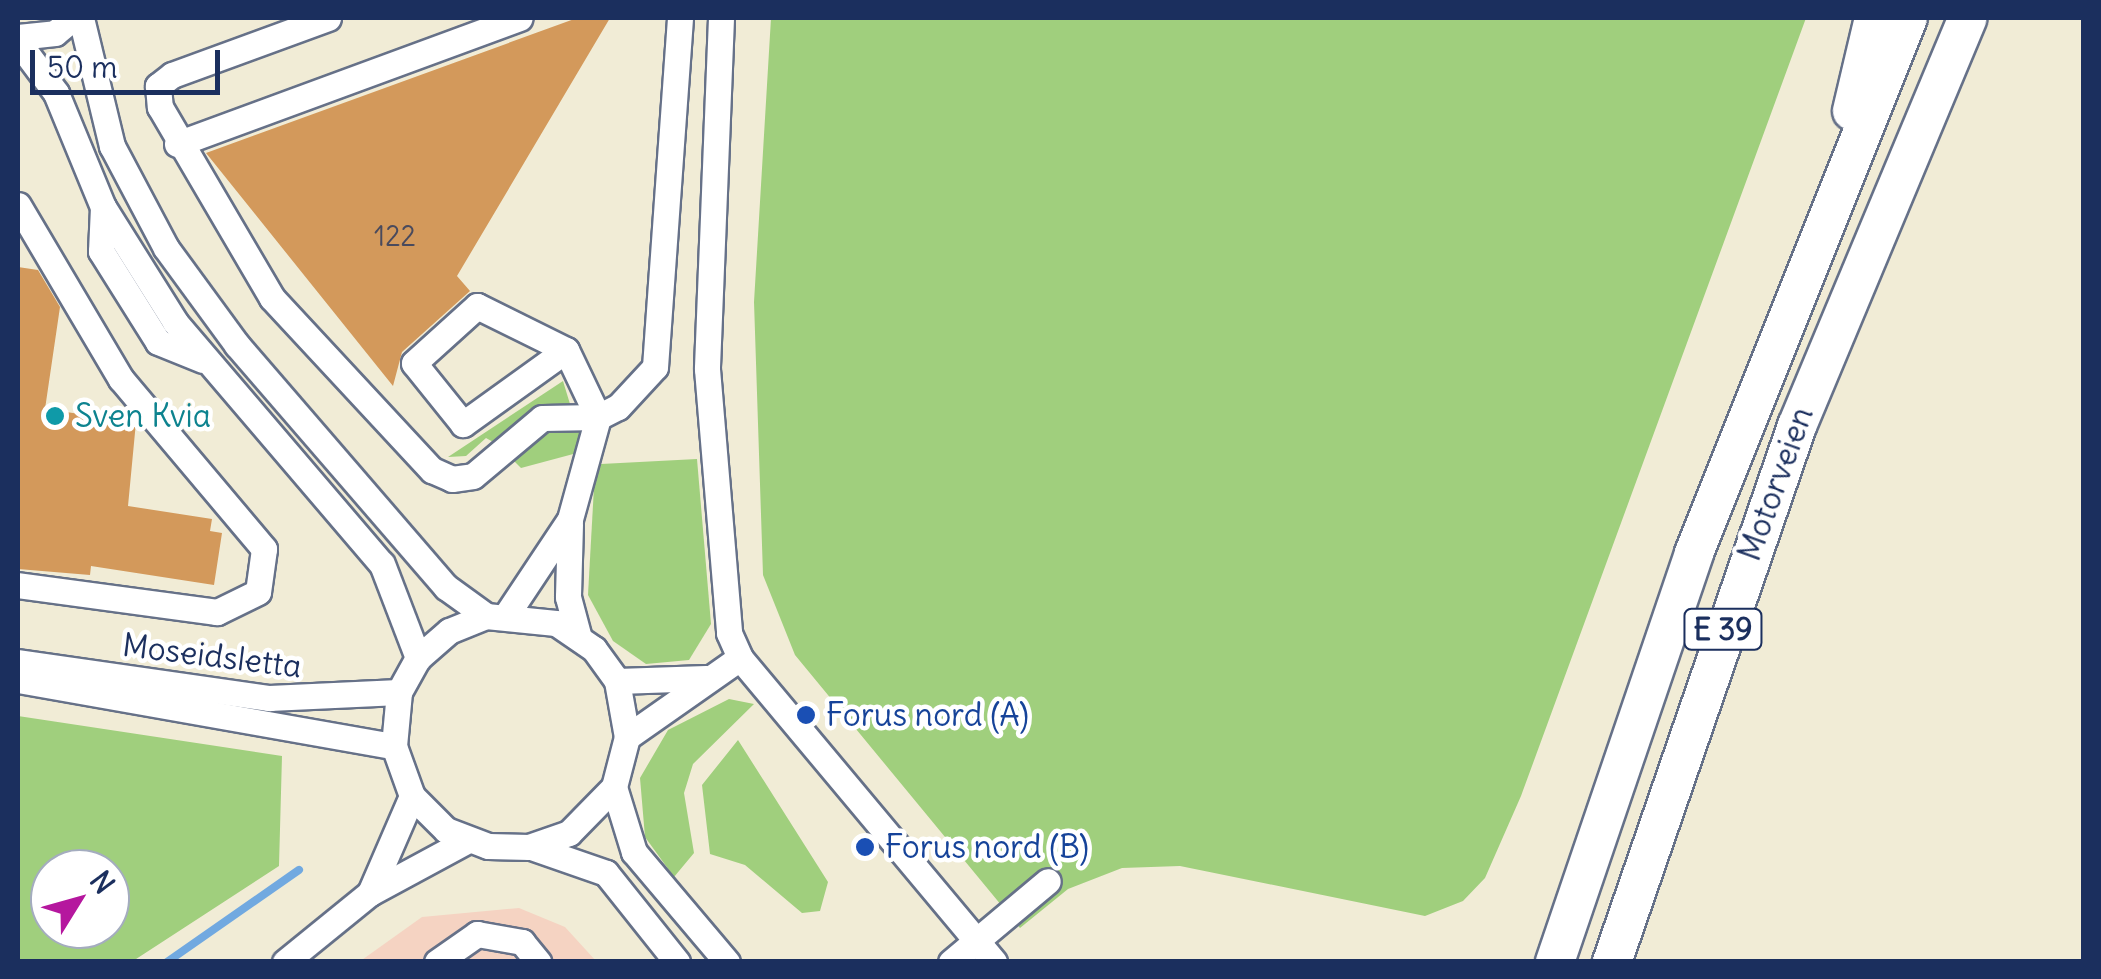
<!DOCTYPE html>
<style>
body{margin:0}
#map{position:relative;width:2101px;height:979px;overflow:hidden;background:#f1ecd6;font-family:Delius,sans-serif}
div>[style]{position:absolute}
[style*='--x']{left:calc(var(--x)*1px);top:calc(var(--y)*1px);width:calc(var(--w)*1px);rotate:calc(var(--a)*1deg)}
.built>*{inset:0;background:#f5d3c2}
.green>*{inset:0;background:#a0cf7d}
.stream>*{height:8px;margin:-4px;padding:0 4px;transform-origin:4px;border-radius:4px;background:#71a9e0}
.building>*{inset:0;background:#d3995b}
.roads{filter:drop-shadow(2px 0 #667188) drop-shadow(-2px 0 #667188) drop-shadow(0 2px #667188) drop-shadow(0 -2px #667188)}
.minor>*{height:25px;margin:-12.5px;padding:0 12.5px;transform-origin:12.5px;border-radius:12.5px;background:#fff}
.highway>*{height:38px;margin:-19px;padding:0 19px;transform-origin:19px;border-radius:19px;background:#fff}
.dots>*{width:28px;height:28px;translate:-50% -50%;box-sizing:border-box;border:5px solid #fff;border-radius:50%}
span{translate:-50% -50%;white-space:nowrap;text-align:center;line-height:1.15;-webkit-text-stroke:9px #fff;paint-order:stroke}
.number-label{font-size:28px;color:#494a5d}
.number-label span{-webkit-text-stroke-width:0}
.shield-label span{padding:2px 8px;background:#fff;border:2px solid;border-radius:8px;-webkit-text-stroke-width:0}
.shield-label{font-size:30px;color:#1b2f5e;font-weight:700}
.culture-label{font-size:32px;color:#0d838f}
.left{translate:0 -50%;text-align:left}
.street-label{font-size:32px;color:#1b2f5e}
.transit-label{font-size:32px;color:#164399}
.frame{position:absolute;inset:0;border:20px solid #1b2f5e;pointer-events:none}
.north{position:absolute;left:30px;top:849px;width:100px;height:100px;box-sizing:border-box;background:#fff;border:2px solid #a4acbf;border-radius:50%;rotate:53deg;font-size:28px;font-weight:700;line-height:40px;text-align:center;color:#1b2f5e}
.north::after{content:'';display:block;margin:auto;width:35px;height:45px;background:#b5179e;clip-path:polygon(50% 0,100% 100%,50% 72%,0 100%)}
.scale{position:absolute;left:30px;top:50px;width:190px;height:45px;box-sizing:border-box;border:5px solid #1b2f5e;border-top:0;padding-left:12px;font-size:30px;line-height:35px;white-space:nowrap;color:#1b2f5e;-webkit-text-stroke:8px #fff;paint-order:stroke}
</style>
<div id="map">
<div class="built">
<div style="clip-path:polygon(519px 908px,565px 927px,596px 961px,359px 962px,422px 917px)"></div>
</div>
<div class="green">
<div style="clip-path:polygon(771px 18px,1806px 18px,1521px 796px,1485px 878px,1463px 901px,1425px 916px,1180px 866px,1122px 868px,1068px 889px,1020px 928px,795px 655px,763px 575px,754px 302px)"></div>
<div style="clip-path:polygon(563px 381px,570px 404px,532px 411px,495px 443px,486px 438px,466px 456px,448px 457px)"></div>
<div style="clip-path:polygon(541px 429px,580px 429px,577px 453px,521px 468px,511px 458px)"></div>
<div style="clip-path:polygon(697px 459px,711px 624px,689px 660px,646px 664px,613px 641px,588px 595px,594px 487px,601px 464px)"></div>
<div style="clip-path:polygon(729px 699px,754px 704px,693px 764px,684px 793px,694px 853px,674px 877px,645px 837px,640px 778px,668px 730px)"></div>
<div style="clip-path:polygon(evenodd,18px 716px,282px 756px,279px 866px,133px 961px,18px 961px,18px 716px,110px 869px,110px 929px,50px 929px,50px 869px,110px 869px)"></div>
<div style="clip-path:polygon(738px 740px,828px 882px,820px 911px,802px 913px,745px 865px,710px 854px,702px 785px)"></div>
</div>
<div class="stream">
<div style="--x:167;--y:962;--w:161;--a:-34.9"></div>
</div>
<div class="building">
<div style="clip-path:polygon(577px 18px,610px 18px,457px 276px,470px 291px,402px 352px,393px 386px,206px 153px)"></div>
<div style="clip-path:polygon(18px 267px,38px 270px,60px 307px,45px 409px,136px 422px,128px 506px,212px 519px,210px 531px,222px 533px,214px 585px,91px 566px,90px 575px,18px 569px)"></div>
</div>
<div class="roads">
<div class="minor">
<div style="--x:81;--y:18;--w:132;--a:76.4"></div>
<div style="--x:112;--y:146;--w:115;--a:62.1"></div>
<div style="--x:166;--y:248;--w:120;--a:53.8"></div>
<div style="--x:237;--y:345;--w:320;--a:49.2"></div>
<div style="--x:446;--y:587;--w:49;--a:35.9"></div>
<div style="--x:486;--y:616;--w:70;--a:5.7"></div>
<div style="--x:556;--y:623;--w:46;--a:34.4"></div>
<div style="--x:594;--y:649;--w:39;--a:54"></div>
<div style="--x:617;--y:681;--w:57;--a:79.9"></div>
<div style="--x:627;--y:737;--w:52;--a:104.6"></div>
<div style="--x:614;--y:787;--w:64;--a:134.4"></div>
<div style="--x:569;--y:833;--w:42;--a:160.7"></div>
<div style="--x:529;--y:847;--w:41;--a:-178.6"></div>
<div style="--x:488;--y:846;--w:45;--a:-159.1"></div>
<div style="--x:446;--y:830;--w:48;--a:-135"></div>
<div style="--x:412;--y:796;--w:53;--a:-109.8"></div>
<div style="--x:394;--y:746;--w:54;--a:-84.7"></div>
<div style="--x:399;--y:692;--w:39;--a:-61"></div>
<div style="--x:418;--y:658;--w:41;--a:-41.1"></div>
<div style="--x:449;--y:631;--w:40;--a:-22"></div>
<div style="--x:328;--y:18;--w:166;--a:159.9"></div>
<div style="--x:172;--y:75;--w:18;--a:142"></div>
<div style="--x:158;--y:86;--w:21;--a:85"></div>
<div style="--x:160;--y:107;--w:221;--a:59.6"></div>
<div style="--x:272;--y:298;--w:235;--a:47.1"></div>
<div style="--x:432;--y:470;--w:22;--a:24"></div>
<div style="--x:452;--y:479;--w:21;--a:-8"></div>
<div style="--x:473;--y:476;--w:90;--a:-40"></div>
<div style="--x:542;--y:418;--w:56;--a:-1"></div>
<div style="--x:598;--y:417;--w:22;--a:-27"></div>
<div style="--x:618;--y:407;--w:54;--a:-47.2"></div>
<div style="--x:655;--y:367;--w:350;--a:-85.9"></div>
<div style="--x:721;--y:18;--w:351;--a:92.3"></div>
<div style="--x:707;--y:369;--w:265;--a:85.2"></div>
<div style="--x:729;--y:633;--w:27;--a:66"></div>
<div style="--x:740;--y:658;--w:396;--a:50.1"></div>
<div style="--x:18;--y:37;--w:37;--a:-6"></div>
<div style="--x:55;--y:33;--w:23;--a:-40"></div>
<div style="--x:18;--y:42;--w:64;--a:53.3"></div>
<div style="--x:56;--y:93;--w:123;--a:67.6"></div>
<div style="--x:103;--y:207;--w:136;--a:57.9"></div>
<div style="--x:175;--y:322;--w:318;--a:49.5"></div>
<div style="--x:382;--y:564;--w:101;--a:69"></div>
<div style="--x:177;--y:144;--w:365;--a:-20.2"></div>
<div style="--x:18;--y:205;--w:202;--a:59.4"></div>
<div style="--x:121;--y:379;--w:222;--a:49.9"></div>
<div style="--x:264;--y:549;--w:43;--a:97.9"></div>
<div style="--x:258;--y:592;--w:46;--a:154"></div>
<div style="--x:217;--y:612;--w:201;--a:-172.3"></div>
<div style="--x:103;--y:207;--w:44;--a:92.6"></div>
<div style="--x:101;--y:251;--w:107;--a:57.9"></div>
<div style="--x:158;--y:342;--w:48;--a:21.8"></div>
<div style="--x:477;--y:306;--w:99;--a:26.3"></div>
<div style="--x:566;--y:350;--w:127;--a:144.3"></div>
<div style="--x:463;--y:424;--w:78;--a:-128.8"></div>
<div style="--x:414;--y:363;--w:85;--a:-42.1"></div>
<div style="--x:570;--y:524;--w:73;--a:91.6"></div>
<div style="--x:568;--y:597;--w:39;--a:75"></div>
<div style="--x:507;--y:614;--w:114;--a:-56.4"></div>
<div style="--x:570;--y:519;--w:106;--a:-74.6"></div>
<div style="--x:598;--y:417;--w:74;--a:-115.5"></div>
<div style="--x:18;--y:662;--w:254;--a:8.2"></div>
<div style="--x:269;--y:698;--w:130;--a:-2.6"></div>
<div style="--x:18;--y:680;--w:382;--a:10"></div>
<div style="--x:617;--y:681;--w:89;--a:-1.9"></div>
<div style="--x:627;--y:737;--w:138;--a:-35"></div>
<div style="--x:614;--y:787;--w:68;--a:72.9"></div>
<div style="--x:634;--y:852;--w:144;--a:49.8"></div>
<div style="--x:534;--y:848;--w:76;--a:19.1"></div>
<div style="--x:606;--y:873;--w:114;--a:51.4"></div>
<div style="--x:370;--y:893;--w:106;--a:-66.6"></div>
<div style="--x:285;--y:962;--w:109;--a:-39.1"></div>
<div style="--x:370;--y:893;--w:111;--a:-28.4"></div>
<div style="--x:437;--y:962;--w:49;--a:-35"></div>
<div style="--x:477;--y:934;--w:46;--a:10.1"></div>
<div style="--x:522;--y:942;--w:26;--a:51"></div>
<div style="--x:951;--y:962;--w:126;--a:-39.9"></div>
</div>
<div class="highway">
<div style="--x:1852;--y:111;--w:96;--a:-76.7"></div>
<div style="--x:1555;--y:962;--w:432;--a:-71.2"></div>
<div style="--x:1694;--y:553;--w:576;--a:-68.2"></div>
<div style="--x:1612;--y:962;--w:567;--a:-70.96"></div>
<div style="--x:1797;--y:426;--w:442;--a:-67.3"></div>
</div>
</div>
<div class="dots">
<div style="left:55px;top:416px;background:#0f9aa8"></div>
<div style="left:806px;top:715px;background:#1a4fb4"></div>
<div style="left:865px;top:847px;background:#1a4fb4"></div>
</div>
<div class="number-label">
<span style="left:395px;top:236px">122</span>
</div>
<div class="shield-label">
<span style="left:1723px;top:629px">E 39</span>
</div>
<div class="culture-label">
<span class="left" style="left:75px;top:416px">Sven Kvia</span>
</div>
<div class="street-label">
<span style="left:1776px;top:484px;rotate:-70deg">Motorveien</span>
<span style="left:212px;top:656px;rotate:7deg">Moseidsletta</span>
</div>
<div class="transit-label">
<span class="left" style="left:826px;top:715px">Forus nord (A)</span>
<span class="left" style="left:885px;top:847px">Forus nord (B)</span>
</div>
<div class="frame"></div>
<div class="north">N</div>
<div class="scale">50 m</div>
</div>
